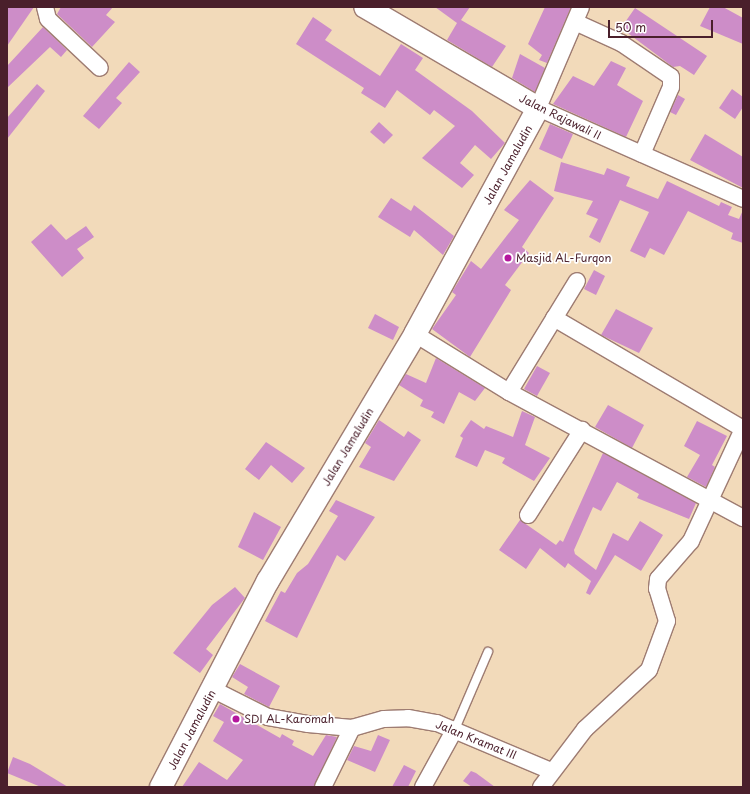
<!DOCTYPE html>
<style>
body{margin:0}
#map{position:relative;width:750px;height:794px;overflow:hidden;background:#f2daba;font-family:"Playpen Sans",sans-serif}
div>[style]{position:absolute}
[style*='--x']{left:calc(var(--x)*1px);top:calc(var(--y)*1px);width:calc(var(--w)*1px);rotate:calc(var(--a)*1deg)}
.building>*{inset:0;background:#cd8dc8}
.roads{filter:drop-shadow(1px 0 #9e7c72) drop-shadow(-1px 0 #9e7c72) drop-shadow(0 1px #9e7c72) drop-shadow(0 -1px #9e7c72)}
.lane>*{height:8px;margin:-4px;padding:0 4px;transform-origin:4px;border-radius:4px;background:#fff}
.street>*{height:16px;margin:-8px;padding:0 8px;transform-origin:8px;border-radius:8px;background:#fff}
.secondary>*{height:22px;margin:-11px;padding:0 11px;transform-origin:11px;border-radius:11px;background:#fff}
.dots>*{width:11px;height:11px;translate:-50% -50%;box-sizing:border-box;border:2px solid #fff;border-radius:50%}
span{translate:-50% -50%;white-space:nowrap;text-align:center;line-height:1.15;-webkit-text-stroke:3.5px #fff;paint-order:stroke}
.street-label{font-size:11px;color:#4a1f2b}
.poi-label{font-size:11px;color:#4a1f2b}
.left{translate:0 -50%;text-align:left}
.frame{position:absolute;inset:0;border:8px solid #4a1f2b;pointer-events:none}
.scale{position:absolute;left:608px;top:20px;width:105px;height:18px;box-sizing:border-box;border:2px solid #4a1f2b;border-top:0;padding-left:5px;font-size:12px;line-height:14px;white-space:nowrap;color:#4a1f2b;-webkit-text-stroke:3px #fff;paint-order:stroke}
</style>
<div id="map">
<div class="building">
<div style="clip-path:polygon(7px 7px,34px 7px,7px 46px)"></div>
<div style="clip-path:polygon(61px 7px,113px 7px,106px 15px,115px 22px,92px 47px,57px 14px)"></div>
<div style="clip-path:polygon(435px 7px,470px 7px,461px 20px,506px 46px,492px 67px,447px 40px,457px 23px)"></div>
<div style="clip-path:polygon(545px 7px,571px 7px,547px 63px,539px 60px,542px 55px,528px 44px)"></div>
<div style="clip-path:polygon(710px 7px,723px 7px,743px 18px,743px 44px,700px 26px)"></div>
<div style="clip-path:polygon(635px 8px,707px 56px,694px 75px,680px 66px,673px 67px,621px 28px)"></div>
<div style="clip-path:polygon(313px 17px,332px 30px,325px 40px,380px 76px,401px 44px,423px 58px,415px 70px,472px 111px,505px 143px,491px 159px,475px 145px,460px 163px,474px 175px,462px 188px,422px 158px,455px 126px,434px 110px,430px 115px,397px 90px,385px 108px,361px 93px,364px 88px,296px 44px)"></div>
<div style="clip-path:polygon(43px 27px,67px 50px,61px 57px,50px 47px,7px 88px,7px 66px)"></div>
<div style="clip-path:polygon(520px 54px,545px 68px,535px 92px,512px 78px)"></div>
<div style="clip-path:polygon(611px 61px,626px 68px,617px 85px,643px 101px,626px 137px,553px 104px,573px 76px,594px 86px)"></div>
<div style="clip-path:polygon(129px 62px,140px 72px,116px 98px,122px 103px,99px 129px,83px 116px)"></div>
<div style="clip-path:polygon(37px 84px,45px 91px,7px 139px,7px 118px)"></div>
<div style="clip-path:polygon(732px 89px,743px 97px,743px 107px,735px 119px,719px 108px)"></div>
<div style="clip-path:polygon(678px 95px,685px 99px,676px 115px,670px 112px)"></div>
<div style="clip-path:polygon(379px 122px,393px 135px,384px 144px,370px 132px)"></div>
<div style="clip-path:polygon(550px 124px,573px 134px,562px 159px,539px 149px)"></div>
<div style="clip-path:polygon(705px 134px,743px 157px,743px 188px,690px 160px)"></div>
<div style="clip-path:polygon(561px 162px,604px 175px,607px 168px,630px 177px,626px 186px,658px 199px,667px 181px,719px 206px,721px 202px,732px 207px,728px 215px,739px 219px,743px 210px,743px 243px,731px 239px,733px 233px,688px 211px,664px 255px,650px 248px,645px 258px,630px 251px,649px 212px,620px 200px,600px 243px,589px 237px,598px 219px,586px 214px,593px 201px,554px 191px)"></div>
<div style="clip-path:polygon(530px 180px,554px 198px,522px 247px,529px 253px,505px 285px,511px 290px,470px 357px,432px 329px,456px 295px,452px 292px,471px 261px,481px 269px,519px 220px,504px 210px)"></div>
<div style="clip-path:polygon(391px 198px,411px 211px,414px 205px,454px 236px,443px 255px,414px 230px,410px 237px,378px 217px)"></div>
<div style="clip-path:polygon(51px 224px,66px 240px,86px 226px,94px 237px,77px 249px,84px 258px,62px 277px,31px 242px)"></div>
<div style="clip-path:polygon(594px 270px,605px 276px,596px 295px,584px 289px)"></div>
<div style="clip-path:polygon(616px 309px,653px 328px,639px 353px,601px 335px)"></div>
<div style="clip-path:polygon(375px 314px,399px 327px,393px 340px,368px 328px)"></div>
<div style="clip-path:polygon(436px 358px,485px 388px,475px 401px,459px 392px,444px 424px,431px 417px,434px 412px,420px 406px,423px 400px,399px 385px,406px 374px,426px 383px)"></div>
<div style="clip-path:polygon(537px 366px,550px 373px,537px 396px,524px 389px)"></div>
<div style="clip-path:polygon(608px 405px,644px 425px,632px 448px,595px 427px)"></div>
<div style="clip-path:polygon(522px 411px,535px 417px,525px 445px,550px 458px,534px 481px,502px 463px,505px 458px,485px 450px,477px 467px,455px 457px,463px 438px,460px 436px,471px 420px,484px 429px,486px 426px,513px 437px)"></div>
<div style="clip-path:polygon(379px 420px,404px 437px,408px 431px,421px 440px,394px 481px,359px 467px,371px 447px,365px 443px)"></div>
<div style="clip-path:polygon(697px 421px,727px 436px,712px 465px,715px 467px,706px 487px,687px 477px,700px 455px,684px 446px)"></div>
<div style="clip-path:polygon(266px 442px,305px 468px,292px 483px,271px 465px,259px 480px,245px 469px)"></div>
<div style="clip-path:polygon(603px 453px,696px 503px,689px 519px,637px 498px,639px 494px,617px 482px,601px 511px,593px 507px,574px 550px,575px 554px,596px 570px,613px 533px,628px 541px,640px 521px,663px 535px,641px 571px,615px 555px,590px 595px,586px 593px,591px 581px,568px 563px,565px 568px,540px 548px,526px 569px,499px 550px,520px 520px,556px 545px,560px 540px,563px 542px)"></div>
<div style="clip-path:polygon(336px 500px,375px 517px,345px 561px,337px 555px,297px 638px,265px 621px,281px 591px,285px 593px,297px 573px,308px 564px,338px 516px,329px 511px)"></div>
<div style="clip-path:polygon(254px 512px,281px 527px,263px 560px,238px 547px)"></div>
<div style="clip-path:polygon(235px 587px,245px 598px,206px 649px,213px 655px,200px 673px,173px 653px,212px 605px)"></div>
<div style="clip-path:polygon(240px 664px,280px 686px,269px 707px,244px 694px,248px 687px,232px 677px)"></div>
<div style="clip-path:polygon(220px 704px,280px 738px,282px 734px,294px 741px,292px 745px,313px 756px,326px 735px,337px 737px,314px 787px,182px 787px,199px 762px,227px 780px,243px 760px,213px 741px,224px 722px,213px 716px)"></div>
<div style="clip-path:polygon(378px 735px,390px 740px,375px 772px,347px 760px,354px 746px,371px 751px)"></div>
<div style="clip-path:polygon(13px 757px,30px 764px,68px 787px,41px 787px,7px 773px)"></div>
<div style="clip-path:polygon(404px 765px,416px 771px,408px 787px,392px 787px)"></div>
<div style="clip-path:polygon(471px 771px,476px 773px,495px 787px,472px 787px,463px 781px)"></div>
</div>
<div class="roads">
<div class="lane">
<div style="--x:455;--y:729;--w:84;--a:-66.8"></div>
</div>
<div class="street">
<div style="--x:45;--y:7;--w:12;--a:76"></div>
<div style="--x:48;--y:19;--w:71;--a:43.3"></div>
<div style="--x:581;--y:7;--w:110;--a:113.1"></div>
<div style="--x:538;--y:108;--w:224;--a:23.9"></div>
<div style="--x:575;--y:22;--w:51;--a:24.5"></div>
<div style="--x:621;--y:43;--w:60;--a:34.2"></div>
<div style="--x:671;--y:77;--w:10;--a:90"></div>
<div style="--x:671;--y:87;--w:73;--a:113.4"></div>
<div style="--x:554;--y:318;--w:219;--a:30.4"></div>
<div style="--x:415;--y:334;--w:110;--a:31.7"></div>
<div style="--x:509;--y:392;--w:266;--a:28.3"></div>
<div style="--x:509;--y:392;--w:130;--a:-58.5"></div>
<div style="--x:528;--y:515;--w:101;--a:-57.6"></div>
<div style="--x:214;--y:690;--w:60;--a:26.6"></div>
<div style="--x:268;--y:717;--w:41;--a:9.9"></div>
<div style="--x:308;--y:724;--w:44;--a:5.2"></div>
<div style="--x:352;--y:728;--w:33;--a:-16"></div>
<div style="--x:384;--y:719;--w:24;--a:-2"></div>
<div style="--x:408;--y:718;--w:29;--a:10"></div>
<div style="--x:437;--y:723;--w:124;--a:22.8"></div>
<div style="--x:323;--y:787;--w:66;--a:-63.8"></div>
<div style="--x:423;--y:787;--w:66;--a:-61.1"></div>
<div style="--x:541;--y:787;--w:73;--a:-52.8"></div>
<div style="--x:585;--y:729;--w:87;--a:-42.7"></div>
<div style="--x:649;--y:670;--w:52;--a:-69.8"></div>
<div style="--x:667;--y:621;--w:34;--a:-107"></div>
<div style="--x:657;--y:589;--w:10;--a:-84"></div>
<div style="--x:658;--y:579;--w:50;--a:-49"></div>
<div style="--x:691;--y:541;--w:123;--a:-65.1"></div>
</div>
<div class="secondary">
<div style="--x:161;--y:787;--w:232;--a:-62.6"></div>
<div style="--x:268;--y:581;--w:287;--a:-59.2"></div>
<div style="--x:415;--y:334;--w:257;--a:-61.4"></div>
<div style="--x:538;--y:108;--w:200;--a:-149.7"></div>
</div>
</div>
<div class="dots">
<div style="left:508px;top:258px;background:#b5179e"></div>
<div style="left:236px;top:719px;background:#b5179e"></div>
</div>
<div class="street-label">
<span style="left:560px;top:117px;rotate:26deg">Jalan Rajawali II</span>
<span style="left:508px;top:165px;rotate:-61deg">Jalan Jamaludin</span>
<span style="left:348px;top:447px;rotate:-59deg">Jalan Jamaludin</span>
<span style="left:192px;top:730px;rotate:-62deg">Jalan Jamaludin</span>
<span style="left:476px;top:740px;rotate:22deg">Jalan Kramat III</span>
</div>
<div class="poi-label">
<span class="left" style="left:516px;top:258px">Masjid AL-Furqon</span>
<span class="left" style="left:244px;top:719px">SDI AL-Karomah</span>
</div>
<div class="frame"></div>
<div class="scale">50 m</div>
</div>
